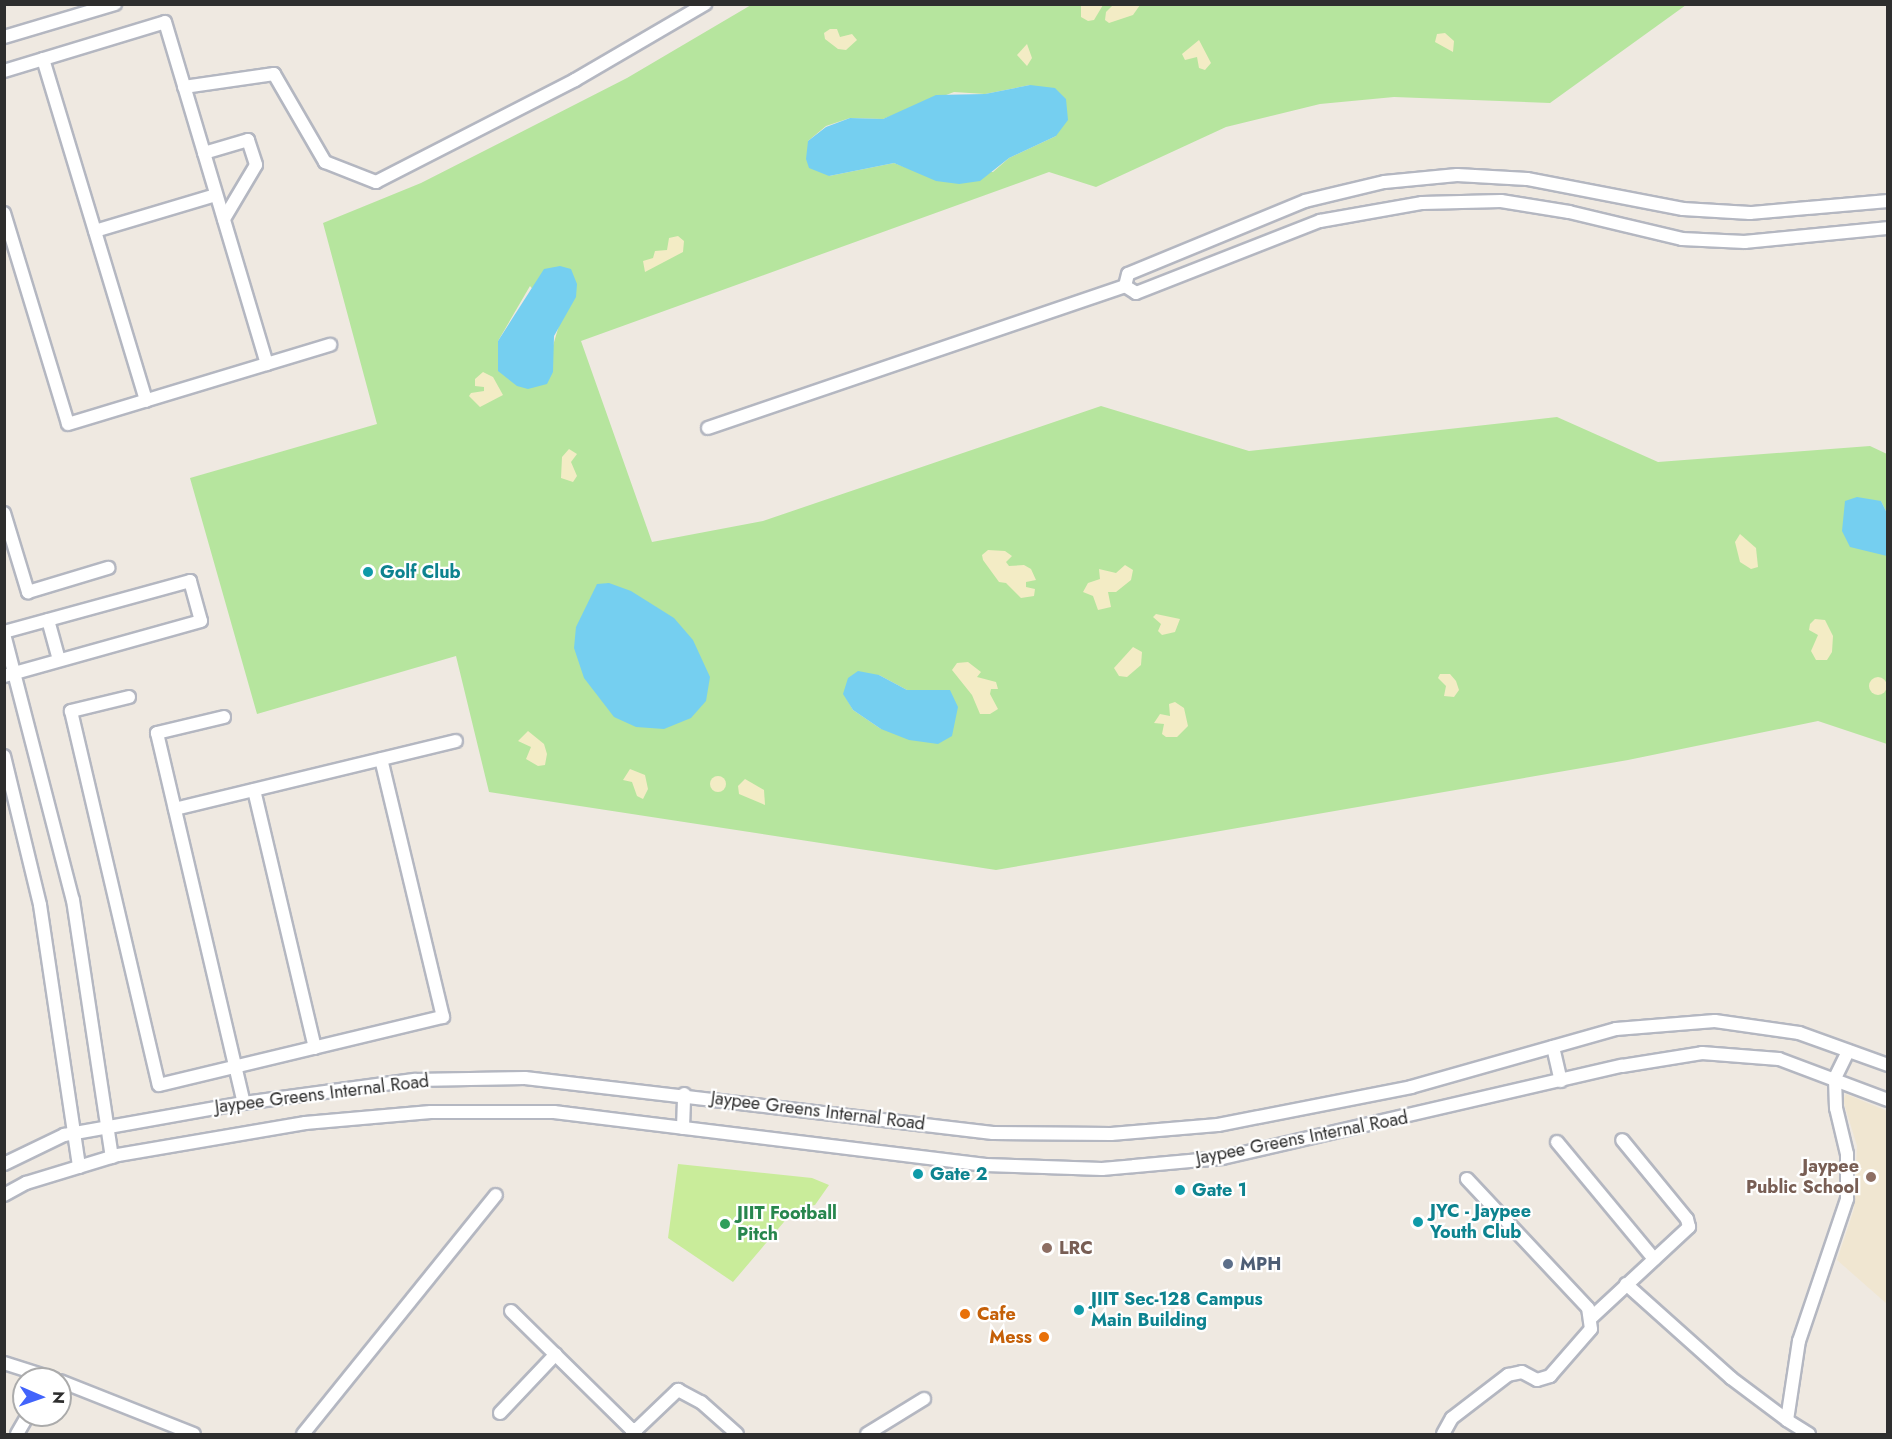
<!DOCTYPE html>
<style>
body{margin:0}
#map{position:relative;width:1892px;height:1439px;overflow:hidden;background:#efe9e1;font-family:Jost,sans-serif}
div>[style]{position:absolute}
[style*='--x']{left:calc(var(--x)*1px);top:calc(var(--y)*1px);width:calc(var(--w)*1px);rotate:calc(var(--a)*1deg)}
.education>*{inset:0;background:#f0e6d1}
.green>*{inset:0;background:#b6e59e}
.sand>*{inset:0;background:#f3ecc5}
.round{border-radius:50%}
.pitch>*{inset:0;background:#c9ec9a}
.water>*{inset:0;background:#75cff0}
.roads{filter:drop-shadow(2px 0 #b4b7c1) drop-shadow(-2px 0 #b4b7c1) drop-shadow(0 2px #b4b7c1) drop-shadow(0 -2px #b4b7c1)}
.street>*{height:12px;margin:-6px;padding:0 6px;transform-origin:6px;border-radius:6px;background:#fff}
.dots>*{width:16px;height:16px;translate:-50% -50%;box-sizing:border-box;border:3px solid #fff;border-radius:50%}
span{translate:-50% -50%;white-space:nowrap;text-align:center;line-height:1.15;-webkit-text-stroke:4.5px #fff;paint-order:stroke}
.culture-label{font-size:18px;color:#0d838f;font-weight:700}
.left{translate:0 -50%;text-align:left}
.street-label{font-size:18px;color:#2e2e2e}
.education-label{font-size:18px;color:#785e54;font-weight:700}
.right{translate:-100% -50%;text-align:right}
.leisure-label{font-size:18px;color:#27864d;font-weight:700}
.service-label{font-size:18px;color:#4e5e75;font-weight:700}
.food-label{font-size:18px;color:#c56008;font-weight:700}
.frame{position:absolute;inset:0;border:6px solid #2e2e2e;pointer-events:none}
.north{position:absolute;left:12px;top:1367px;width:60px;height:60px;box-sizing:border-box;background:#fff;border:2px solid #ababab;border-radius:50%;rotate:92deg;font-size:16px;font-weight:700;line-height:24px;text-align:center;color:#2e2e2e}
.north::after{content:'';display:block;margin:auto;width:21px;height:27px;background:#4264fb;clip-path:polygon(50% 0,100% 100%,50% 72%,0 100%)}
</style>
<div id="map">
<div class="education">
<div style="clip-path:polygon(1846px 1094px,1887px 1111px,1887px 1304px,1837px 1260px,1854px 1209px,1857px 1146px,1843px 1100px)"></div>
</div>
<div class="green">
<div style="clip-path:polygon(evenodd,751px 5px,1686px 5px,1550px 103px,1394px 97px,1320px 104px,1226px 127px,1096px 187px,1049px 172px,581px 341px,652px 542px,763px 521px,1101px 406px,1249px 451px,1557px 417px,1658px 462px,1870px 446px,1887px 454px,1887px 513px,1881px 501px,1887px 556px,1887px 744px,1818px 721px,1628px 760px,996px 870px,489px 792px,456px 656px,257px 714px,190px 478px,377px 424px,323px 223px,421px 183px,627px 78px,751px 5px,1030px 85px,1056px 136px,1009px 158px,993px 172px,910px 169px,894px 163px,829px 176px,808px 141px,826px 126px,850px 118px,883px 119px,954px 92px,985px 94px,1030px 85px,751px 5px,530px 286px,560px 322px,552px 349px,498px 341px,530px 286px,751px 5px,879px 675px,907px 690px,881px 729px,853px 710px,844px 694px,879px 675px)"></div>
</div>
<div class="sand">
<div style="clip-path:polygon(1081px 5px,1081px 4px,1103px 5px,1094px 20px,1088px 21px,1081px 17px)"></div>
<div style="clip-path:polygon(1113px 5px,1140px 5px,1133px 15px,1109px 23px,1105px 20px,1106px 12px)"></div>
<div style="clip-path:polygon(830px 29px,837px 29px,840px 37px,852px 34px,857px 40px,846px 50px,838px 49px,825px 39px,824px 33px)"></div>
<div style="clip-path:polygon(1445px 33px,1454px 41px,1453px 52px,1435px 42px,1437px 34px)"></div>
<div style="clip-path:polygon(1199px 40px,1211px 63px,1205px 70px,1199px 68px,1197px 57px,1185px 60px,1182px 54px)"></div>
<div style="clip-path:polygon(1027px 44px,1032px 58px,1027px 66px,1017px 55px)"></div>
<div style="clip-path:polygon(678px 236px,684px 241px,683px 252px,645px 272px,643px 261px,653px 258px,655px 251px,667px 250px,669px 238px)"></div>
<div style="clip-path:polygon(483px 372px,493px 377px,503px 395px,480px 407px,469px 396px,471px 393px,484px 391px,484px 387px,475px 386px,475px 379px)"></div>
<div style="clip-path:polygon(569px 449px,577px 454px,571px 462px,577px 476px,573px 482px,561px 478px,562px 457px)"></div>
<div style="clip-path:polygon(1740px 534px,1756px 548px,1758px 567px,1751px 569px,1740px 562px,1735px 542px)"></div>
<div style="clip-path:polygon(988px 550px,1005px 551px,1012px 556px,1006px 562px,1009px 566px,1024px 565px,1031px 569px,1036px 580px,1026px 582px,1026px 587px,1035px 589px,1034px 596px,1021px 598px,1006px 583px,999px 582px,983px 560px,982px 555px)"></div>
<div style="clip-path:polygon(1125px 565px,1133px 570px,1131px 580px,1116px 592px,1108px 592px,1111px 607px,1098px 610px,1093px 596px,1083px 592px,1088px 583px,1100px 579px,1099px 569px,1116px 573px)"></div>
<div style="clip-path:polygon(1156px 614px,1180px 619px,1175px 632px,1162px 635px,1158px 631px,1161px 624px,1153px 617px)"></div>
<div style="clip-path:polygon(1815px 619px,1825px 620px,1833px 636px,1832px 652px,1827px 660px,1816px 660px,1811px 651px,1818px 635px,1809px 630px,1810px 624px)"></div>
<div style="clip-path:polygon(1133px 647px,1142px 652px,1141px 665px,1127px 677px,1119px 676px,1114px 668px)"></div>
<div style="clip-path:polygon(968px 662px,981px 672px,977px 677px,996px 682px,998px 689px,991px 689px,990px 694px,998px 709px,990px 714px,980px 714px,972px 695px,952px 670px,957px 663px)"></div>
<div style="clip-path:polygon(1440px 674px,1450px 674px,1456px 681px,1459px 690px,1454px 697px,1444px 696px,1446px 686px,1438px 678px)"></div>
<div class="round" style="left:1869px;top:677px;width:18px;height:18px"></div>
<div style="clip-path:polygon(1175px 702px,1184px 708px,1188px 726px,1177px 737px,1166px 737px,1162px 734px,1164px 724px,1154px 723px,1160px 714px,1170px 716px,1169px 704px)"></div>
<div style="clip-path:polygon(528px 731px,544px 744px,547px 754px,545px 765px,538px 766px,526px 759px,531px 747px,518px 741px)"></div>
<div style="clip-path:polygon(630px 769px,645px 775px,648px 789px,643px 799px,637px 796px,632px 782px,623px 780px)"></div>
<div class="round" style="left:710px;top:776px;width:16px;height:16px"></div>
<div style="clip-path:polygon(745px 779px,764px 790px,765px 805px,739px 794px,738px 786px)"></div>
</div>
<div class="pitch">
<div style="clip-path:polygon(678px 1164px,812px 1178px,829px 1185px,815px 1205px,795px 1209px,733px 1282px,668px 1238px)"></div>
</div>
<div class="water">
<div style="clip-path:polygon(1030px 85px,1055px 88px,1066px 99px,1068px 120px,1056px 136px,1009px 158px,980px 181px,959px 184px,936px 181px,894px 163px,829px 176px,809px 168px,806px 159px,808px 141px,826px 127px,850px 118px,883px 119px,936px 95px,985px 94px)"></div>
<div style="clip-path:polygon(560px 266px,571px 269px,577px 284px,576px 297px,554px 336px,553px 372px,547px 384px,528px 389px,517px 386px,498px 371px,498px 341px,544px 269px)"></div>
<div style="clip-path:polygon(1857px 497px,1881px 501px,1887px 513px,1887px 556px,1850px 547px,1842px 531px,1845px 501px)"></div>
<div style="clip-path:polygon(609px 583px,631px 591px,674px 618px,693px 640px,710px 677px,706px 701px,691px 718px,664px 729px,636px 727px,614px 717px,584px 678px,574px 648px,576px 627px,597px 584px)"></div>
<div style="clip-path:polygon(858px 671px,879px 675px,907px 690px,950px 690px,958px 707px,952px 736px,938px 744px,909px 740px,881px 729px,853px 710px,843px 694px,848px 678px)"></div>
</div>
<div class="roads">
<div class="street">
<div style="--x:4;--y:37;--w:116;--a:-16.6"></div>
<div style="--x:43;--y:59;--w:357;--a:73.2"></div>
<div style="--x:4;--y:71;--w:168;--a:-16.9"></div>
<div style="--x:165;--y:22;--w:357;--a:73.4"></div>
<div style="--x:184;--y:87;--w:91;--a:-8.2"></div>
<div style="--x:274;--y:74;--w:102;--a:59.9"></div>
<div style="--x:325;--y:162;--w:55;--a:21.4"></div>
<div style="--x:376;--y:182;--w:224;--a:-27.1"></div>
<div style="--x:575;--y:80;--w:151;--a:-30.3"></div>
<div style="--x:204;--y:153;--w:46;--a:-16.5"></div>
<div style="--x:248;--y:140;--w:26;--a:72"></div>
<div style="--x:256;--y:165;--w:63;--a:120.7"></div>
<div style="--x:1888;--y:201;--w:139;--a:175"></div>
<div style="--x:1750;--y:213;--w:67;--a:-176.6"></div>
<div style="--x:1683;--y:209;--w:159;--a:-169.1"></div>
<div style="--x:1527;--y:179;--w:70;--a:-176.7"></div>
<div style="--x:1457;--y:175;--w:73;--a:174.5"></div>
<div style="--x:1384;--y:182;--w:81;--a:166.5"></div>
<div style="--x:1305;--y:201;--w:191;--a:157.6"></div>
<div style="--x:1128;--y:274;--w:12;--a:104"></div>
<div style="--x:1125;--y:286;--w:13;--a:32"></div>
<div style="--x:1136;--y:293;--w:198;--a:-21.4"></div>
<div style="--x:1320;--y:221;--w:104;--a:-10"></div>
<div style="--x:1422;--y:203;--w:79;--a:-1.5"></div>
<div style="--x:1501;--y:201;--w:69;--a:9.2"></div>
<div style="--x:1569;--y:212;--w:116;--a:13.4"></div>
<div style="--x:1682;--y:239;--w:63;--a:2.7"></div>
<div style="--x:1745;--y:242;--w:144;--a:-5.6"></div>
<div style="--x:4;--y:213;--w:220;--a:73.1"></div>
<div style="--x:68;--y:424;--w:274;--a:-16.8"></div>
<div style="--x:95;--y:231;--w:126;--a:-16.6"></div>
<div style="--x:708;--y:428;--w:441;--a:-18.8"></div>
<div style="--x:4;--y:513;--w:83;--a:73.1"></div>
<div style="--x:28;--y:592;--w:84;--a:-16.7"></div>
<div style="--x:48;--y:620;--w:41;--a:74.6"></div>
<div style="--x:4;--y:632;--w:193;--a:-15.3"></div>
<div style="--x:190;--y:581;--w:41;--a:74.6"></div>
<div style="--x:201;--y:621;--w:205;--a:164.4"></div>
<div style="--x:4;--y:634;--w:275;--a:75.5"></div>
<div style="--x:73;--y:900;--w:260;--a:81.4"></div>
<div style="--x:129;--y:697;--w:60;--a:166.4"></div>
<div style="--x:71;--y:711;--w:384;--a:76.8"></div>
<div style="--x:159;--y:1085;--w:292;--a:-13.5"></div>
<div style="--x:443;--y:1017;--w:265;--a:-103.5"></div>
<div style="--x:224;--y:717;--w:69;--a:166.6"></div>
<div style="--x:157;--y:733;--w:380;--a:76.8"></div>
<div style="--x:4;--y:756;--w:153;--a:76.4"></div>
<div style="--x:40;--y:905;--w:265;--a:81.5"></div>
<div style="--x:254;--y:790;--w:265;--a:76.7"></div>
<div style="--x:175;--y:809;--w:289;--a:-13.6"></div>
<div style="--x:1553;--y:1047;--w:35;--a:77"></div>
<div style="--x:683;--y:1128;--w:34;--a:-88"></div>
<div style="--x:1557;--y:1142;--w:152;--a:50.3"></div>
<div style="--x:4;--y:1164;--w:67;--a:-25.8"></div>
<div style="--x:64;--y:1135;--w:183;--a:-10.1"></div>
<div style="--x:244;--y:1103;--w:173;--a:-7.7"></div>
<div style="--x:415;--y:1080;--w:110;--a:-1"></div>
<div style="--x:525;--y:1078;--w:471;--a:6.7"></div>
<div style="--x:993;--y:1133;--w:118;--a:0.5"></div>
<div style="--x:1111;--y:1134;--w:107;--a:-4.8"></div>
<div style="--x:1218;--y:1125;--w:197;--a:-11.1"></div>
<div style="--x:1411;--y:1087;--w:213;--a:-15.8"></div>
<div style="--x:1616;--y:1029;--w:99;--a:-4.6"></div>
<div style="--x:1715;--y:1021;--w:85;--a:8.1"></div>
<div style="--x:1799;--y:1033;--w:95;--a:19.8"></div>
<div style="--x:4;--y:1195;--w:25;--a:-29"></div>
<div style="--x:26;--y:1183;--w:96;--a:-16.9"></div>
<div style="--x:118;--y:1155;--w:190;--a:-9.7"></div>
<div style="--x:305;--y:1123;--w:126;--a:-5"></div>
<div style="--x:431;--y:1112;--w:123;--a:0"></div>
<div style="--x:554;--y:1112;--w:435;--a:7"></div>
<div style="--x:986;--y:1165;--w:116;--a:2"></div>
<div style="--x:1102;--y:1169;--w:121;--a:-5.2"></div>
<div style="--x:1222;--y:1158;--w:410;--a:-13"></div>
<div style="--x:1622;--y:1066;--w:81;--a:-9.2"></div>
<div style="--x:1702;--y:1053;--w:77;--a:4.5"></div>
<div style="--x:1779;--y:1059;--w:116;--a:20.6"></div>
<div style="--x:1626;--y:1284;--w:141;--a:41.8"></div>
<div style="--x:1731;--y:1378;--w:70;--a:36.9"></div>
<div style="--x:511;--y:1311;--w:168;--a:44.5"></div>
<div style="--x:631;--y:1429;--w:6;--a:0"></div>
<div style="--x:637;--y:1429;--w:57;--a:-43.6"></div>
<div style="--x:678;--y:1390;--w:26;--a:28"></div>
<div style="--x:701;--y:1402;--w:48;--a:41.6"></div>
<div style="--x:1591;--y:1318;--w:134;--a:-42.9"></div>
<div style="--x:1689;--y:1227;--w:8;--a:-104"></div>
<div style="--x:1687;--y:1219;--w:102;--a:-129.4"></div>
<div style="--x:4;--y:1363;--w:52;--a:17.7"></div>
<div style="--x:60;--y:1381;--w:144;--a:21.6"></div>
<div style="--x:500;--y:1413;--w:81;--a:-46.5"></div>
<div style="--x:17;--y:1434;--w:22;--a:-60"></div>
<div style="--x:303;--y:1434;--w:307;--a:-51.1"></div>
<div style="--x:867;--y:1434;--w:67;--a:-31.6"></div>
<div style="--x:1443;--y:1434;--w:18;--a:-61"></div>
<div style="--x:1452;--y:1418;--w:71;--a:-37.5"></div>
<div style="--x:1508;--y:1375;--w:14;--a:-12"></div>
<div style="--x:1522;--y:1372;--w:17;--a:28"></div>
<div style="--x:1537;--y:1380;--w:14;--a:-17"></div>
<div style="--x:1550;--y:1376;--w:62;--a:-48.9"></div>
<div style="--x:1591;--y:1329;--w:21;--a:-98"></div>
<div style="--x:1588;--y:1308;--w:177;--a:-133.2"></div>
<div style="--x:1809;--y:1434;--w:26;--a:-148"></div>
<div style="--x:1787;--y:1420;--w:80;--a:-81.4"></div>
<div style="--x:1799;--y:1341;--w:150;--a:-71.3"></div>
<div style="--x:1847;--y:1199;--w:45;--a:-90"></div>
<div style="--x:1847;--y:1154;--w:47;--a:-103.4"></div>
<div style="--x:1836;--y:1108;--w:30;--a:-92"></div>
<div style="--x:1835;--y:1078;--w:30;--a:-64"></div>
</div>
</div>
<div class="dots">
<div style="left:368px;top:572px;background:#0f9aa8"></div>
<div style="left:918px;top:1174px;background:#0f9aa8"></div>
<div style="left:1871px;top:1177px;background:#8d6e63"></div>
<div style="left:1180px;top:1190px;background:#0f9aa8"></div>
<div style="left:1418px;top:1222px;background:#0f9aa8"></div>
<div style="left:725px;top:1224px;background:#2e9e5b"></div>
<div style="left:1047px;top:1248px;background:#8d6e63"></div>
<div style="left:1228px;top:1264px;background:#5c6f8a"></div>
<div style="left:1079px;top:1310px;background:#0f9aa8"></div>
<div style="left:965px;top:1314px;background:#e8710a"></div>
<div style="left:1044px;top:1337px;background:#e8710a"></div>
</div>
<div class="culture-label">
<span class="left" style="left:380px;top:572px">Golf Club</span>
<span class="left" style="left:930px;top:1174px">Gate 2</span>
<span class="left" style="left:1192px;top:1190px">Gate 1</span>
<span class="left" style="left:1430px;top:1222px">JYC - Jaypee<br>Youth Club</span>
<span class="left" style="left:1091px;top:1310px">JIIT Sec-128 Campus<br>Main Building</span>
</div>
<div class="street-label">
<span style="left:322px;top:1094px;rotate:-7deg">Jaypee Greens Internal Road</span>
<span style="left:818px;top:1111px;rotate:7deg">Jaypee Greens Internal Road</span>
<span style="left:1302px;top:1138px;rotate:-11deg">Jaypee Greens Internal Road</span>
</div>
<div class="education-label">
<span class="right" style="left:1859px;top:1177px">Jaypee<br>Public School</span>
<span class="left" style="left:1059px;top:1248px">LRC</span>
</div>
<div class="leisure-label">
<span class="left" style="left:737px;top:1224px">JIIT Football<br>Pitch</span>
</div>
<div class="service-label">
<span class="left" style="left:1240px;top:1264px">MPH</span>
</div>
<div class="food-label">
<span class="left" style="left:977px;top:1314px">Cafe</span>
<span class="right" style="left:1032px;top:1337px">Mess</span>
</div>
<div class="frame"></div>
<div class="north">N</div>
</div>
